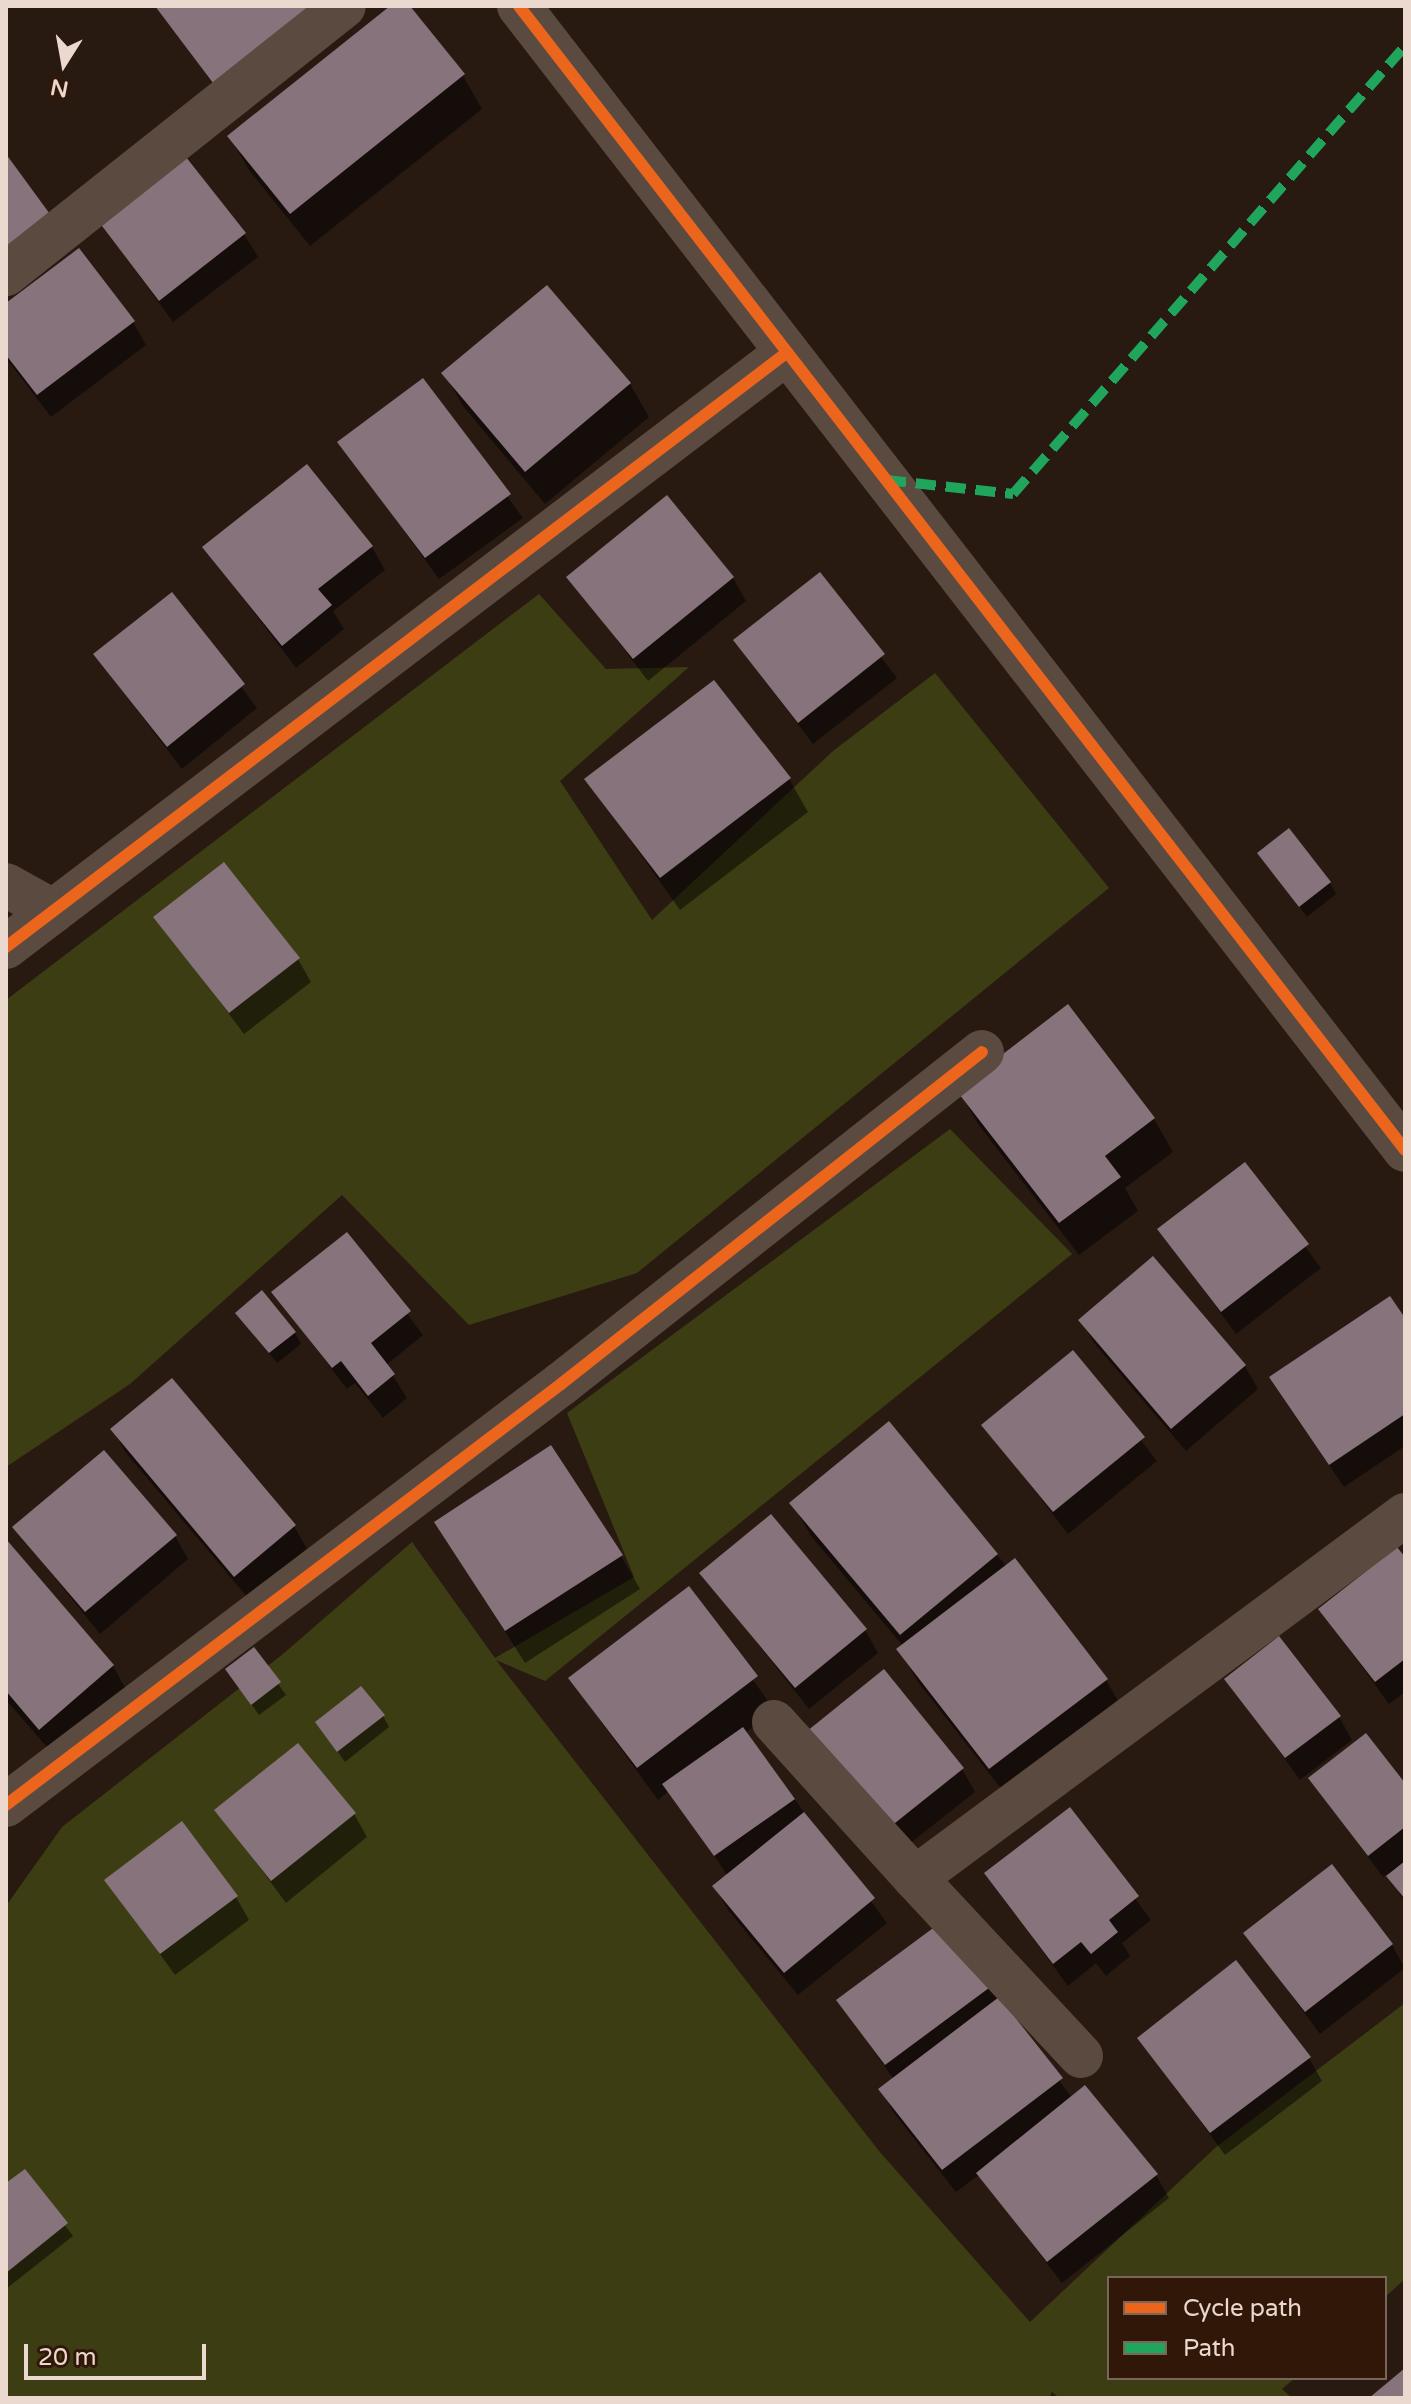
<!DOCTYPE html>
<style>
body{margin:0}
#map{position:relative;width:1411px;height:2404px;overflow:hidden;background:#281a11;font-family:"Varela Round",sans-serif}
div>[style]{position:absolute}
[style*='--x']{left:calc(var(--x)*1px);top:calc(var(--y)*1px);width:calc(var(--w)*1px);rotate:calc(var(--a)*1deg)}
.green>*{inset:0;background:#3d3d14}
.shadow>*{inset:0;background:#0007}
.building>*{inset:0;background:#87737b}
.minor>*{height:44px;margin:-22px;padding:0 22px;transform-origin:22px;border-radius:22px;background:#5b4a3f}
.quiet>*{height:10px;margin-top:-5px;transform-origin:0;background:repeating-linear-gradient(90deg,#20a55d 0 20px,transparent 0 30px)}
.cycleway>*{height:12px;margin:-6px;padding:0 6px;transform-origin:6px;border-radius:6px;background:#eb651d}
span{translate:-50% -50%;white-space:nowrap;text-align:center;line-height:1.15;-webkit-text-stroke:8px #311708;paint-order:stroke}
.frame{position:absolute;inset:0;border:8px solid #ebd8cf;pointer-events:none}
.legend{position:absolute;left:1107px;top:2276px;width:280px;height:104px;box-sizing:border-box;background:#311708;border:2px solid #7b6458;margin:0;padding:10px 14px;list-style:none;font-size:24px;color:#ebd8cf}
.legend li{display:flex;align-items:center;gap:16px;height:40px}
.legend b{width:40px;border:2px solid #7b6458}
.north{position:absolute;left:24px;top:24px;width:80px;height:80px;-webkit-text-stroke:6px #311708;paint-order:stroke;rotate:191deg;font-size:22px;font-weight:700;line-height:32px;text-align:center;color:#ebd8cf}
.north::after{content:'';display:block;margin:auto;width:28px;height:36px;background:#ebd8cf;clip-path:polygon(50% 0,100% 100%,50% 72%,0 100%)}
.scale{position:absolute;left:24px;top:2344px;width:182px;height:36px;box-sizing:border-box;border:4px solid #ebd8cf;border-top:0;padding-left:10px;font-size:24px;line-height:28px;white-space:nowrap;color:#ebd8cf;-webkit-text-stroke:6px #311708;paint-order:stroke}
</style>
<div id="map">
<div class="green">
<div style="clip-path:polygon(539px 594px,606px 669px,689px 667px,560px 781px,652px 920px,833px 751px,935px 673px,1109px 888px,637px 1273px,469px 1325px,342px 1195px,130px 1384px,6px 1467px,6px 1000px)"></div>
<div style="clip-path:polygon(950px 1129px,1072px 1254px,545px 1681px,496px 1660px,879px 2151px,1030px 2322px,1215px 2148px,1405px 2003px,1405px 2279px,1385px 2297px,1385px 2278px,1109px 2278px,1109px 2378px,1295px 2378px,1282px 2389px,1292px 2398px,1059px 2398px,1052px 2392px,1049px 2398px,6px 2398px,6px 1906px,62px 1827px,283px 1654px,412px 1542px,495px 1658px,634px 1577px,567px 1413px)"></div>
</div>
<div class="shadow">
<div style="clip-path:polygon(157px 6px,340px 6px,228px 105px)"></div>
<div style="clip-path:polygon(393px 6px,407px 6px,463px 76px,482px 109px,310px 246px,249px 170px,230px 137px)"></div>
<div style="clip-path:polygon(98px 219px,244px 234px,258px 257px,173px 322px)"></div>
<div style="clip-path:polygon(6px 305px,133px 322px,146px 345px,51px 417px,6px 358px)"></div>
<div style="clip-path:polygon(444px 373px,630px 384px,649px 417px,545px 504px,463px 406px)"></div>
<div style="clip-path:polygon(422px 380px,523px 518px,439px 579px,340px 443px)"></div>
<div style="clip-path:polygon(372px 547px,385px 570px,333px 611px,344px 629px,296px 668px,205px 548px)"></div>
<div style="clip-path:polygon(819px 575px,897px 678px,813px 744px,735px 641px)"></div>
<div style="clip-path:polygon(569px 577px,733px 578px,746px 601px,648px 681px)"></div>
<div style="clip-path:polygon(172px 594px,257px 708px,182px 769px,95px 655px)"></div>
<div style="clip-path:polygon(587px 779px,789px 779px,808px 812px,680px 910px)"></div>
<div style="clip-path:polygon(1260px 853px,1330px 883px,1336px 894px,1307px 917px)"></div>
<div style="clip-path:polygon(156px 917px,298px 959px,311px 982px,244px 1034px)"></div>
<div style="clip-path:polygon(959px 1091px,1154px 1119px,1173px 1152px,1125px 1188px,1138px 1211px,1079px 1255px,978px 1124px)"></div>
<div style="clip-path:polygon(1245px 1165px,1321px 1268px,1236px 1334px,1160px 1230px)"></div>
<div style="clip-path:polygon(346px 1235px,423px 1335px,386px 1365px,407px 1398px,383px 1418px,355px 1383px,347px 1389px,274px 1293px)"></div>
<div style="clip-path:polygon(237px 1313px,295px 1333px,301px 1344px,277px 1363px)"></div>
<div style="clip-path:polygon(1081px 1320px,1245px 1366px,1258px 1389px,1186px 1451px,1094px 1343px)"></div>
<div style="clip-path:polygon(1405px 1321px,1405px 1446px,1344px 1487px,1285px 1401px)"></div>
<div style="clip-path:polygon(1073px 1353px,1157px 1461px,1068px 1534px,984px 1425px)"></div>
<div style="clip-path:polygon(113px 1430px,294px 1526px,307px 1549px,248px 1598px,126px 1453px)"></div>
<div style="clip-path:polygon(792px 1503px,997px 1555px,1106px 1680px,1125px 1713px,1010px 1800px,918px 1682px,899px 1649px,903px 1646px,811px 1536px)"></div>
<div style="clip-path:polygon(436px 1523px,621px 1556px,640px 1589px,525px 1663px)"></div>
<div style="clip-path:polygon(15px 1528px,175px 1536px,188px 1559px,100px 1634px)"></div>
<div style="clip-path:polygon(6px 1542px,113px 1666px,132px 1700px,60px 1762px,6px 1700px)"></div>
<div style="clip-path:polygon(1405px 1560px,1405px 1692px,1389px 1704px,1320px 1609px)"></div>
<div style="clip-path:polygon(702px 1573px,865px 1630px,878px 1653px,809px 1709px)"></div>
<div style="clip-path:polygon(689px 1589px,775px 1711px,745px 1733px,887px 1923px,798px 1995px,728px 1910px,715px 1887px,728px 1876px,669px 1791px,658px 1800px,570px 1679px)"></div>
<div style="clip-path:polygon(254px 1650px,286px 1695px,259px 1715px,227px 1670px)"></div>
<div style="clip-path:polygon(1227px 1679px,1339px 1717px,1352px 1740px,1300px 1780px)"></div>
<div style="clip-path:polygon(383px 1716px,389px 1727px,345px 1762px,324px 1733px)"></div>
<div style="clip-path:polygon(817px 1760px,962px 1769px,975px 1792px,894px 1856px)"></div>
<div style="clip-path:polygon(1310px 1779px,1405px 1786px,1405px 1903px,1388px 1874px,1383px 1877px)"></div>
<div style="clip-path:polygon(217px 1810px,354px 1814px,367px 1837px,286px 1903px)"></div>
<div style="clip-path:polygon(1069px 1810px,1151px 1920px,1122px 1943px,1130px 1956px,1106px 1976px,1096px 1963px,1068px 1986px,986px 1874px)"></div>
<div style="clip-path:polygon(107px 1881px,236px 1897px,249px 1920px,175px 1975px)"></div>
<div style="clip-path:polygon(944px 1923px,1072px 2098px,1156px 2175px,1169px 2198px,1062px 2283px,979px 2175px,956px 2192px,894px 2113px,881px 2090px,894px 2080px,839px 2000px)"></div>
<div style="clip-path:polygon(1246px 1934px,1392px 1945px,1405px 1968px,1320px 2034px)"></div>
<div style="clip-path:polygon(1139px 2038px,1309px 2058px,1322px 2081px,1225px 2155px)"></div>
<div style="clip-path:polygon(24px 2171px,73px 2236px,6px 2289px,6px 2186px)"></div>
</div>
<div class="building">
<div style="clip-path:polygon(155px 6px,316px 6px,213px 83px)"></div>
<div style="clip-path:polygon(390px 6px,410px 6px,465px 74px,290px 214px,227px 136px)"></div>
<div style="clip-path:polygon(182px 152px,246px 233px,159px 301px,96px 218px)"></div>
<div style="clip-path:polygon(6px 154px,55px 221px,6px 257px)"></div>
<div style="clip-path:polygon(79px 248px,135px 321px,37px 395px,6px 355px,6px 303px)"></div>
<div style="clip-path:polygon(547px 285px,631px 383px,525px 472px,441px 373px)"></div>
<div style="clip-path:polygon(423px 378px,511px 494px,425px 558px,337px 442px)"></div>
<div style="clip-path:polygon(307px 464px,373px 546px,318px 589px,332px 605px,282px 646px,202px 547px)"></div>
<div style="clip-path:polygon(667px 495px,734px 577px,633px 659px,566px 577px)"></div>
<div style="clip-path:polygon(820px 572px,885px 654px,798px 723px,733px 640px)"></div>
<div style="clip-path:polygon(172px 592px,245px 684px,167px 747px,93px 654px)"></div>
<div style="clip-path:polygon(714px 680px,791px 778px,660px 878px,584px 779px)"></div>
<div style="clip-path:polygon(1289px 828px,1331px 882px,1299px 907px,1257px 853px)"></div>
<div style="clip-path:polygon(224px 862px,300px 958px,229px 1013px,153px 917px)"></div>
<div style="clip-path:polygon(1068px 1004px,1155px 1118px,1105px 1156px,1121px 1177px,1059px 1223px,956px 1090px)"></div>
<div style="clip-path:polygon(1245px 1162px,1309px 1244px,1221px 1312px,1157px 1229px)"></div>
<div style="clip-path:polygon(347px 1232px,411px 1311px,371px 1343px,395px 1374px,368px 1396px,341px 1361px,332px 1368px,271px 1292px)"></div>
<div style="clip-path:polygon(1153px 1256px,1246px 1365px,1171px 1429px,1078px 1320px)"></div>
<div style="clip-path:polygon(262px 1290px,296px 1332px,269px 1353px,235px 1313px)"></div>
<div style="clip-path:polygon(1390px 1296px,1405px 1318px,1405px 1414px,1329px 1465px,1269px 1377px)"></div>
<div style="clip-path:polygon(1073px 1350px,1145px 1437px,1053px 1512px,981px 1425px)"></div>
<div style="clip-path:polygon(172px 1378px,296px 1525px,234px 1577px,110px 1429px)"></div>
<div style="clip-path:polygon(889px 1421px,998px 1554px,900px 1635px,789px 1503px)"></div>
<div style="clip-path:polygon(551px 1445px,623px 1555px,505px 1631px,434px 1522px)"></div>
<div style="clip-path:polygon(104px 1450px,177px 1535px,85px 1612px,12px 1527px)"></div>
<div style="clip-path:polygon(771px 1514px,867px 1629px,795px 1688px,699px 1573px)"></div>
<div style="clip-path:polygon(6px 1539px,114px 1665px,39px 1730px,6px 1691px)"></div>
<div style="clip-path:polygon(1397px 1547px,1405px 1557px,1405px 1659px,1375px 1682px,1318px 1609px)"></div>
<div style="clip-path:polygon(1015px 1558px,1108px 1679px,989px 1769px,896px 1649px)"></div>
<div style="clip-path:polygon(689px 1586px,758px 1676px,637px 1768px,568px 1678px)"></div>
<div style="clip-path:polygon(1279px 1636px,1341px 1716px,1285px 1758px,1224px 1679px)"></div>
<div style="clip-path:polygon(254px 1647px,281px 1682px,251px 1705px,225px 1669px)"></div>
<div style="clip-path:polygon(884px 1669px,964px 1768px,880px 1835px,801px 1736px)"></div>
<div style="clip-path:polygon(361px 1686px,385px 1715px,337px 1752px,315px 1722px)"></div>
<div style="clip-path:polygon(743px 1727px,795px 1799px,714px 1856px,662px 1784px)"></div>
<div style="clip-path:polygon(1366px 1733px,1405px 1783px,1405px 1827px,1368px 1856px,1308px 1778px)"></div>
<div style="clip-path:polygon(298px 1743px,356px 1813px,271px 1881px,214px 1810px)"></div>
<div style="clip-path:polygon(1070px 1807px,1139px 1896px,1109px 1920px,1118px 1932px,1091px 1954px,1081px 1942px,1053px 1964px,984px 1873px)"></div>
<div style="clip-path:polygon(804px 1812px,875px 1898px,784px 1973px,712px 1886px)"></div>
<div style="clip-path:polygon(182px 1821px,238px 1896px,160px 1954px,104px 1880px)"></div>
<div style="clip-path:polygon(1405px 1861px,1405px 1899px,1386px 1876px)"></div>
<div style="clip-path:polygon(1332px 1864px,1393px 1944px,1305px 2012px,1243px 1933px)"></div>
<div style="clip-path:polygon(944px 1920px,993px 1985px,885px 2065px,836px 2000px)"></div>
<div style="clip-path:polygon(1236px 1960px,1311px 2057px,1210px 2133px,1137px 2038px)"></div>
<div style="clip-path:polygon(999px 1997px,1063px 2078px,942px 2170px,878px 2089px)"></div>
<div style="clip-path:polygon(1085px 2085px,1158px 2174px,1047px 2262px,976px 2173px)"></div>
<div style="clip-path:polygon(25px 2169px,68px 2223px,6px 2273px,6px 2183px)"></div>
<div style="clip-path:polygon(1405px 2368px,1405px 2398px,1369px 2398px)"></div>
</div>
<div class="minor">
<div style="--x:519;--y:6;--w:1447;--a:52.24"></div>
<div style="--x:6;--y:274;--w:431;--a:-38.4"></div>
<div style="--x:6;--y:885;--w:54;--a:29"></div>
<div style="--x:6;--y:947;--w:979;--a:-37.28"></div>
<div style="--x:774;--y:1722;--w:210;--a:47.9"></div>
<div style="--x:6;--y:1805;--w:697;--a:-37.18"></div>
<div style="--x:561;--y:1384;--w:536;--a:-38.26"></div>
<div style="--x:1081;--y:2056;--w:243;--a:-133"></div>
<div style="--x:915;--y:1878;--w:610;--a:-36.53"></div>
</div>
<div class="quiet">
<div style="--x:886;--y:480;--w:128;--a:6.3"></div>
<div style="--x:1013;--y:494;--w:595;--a:-48.81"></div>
</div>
<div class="cycleway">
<div style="--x:519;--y:6;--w:1447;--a:52.24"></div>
<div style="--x:6;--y:947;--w:979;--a:-37.28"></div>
<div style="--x:6;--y:1805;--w:697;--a:-37.18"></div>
<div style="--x:561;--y:1384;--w:536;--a:-38.26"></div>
</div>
<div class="frame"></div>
<ul class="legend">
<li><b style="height:10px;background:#eb651d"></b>Cycle path</li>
<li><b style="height:10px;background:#20a55d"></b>Path</li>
</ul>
<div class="north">N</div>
<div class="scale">20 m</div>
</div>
